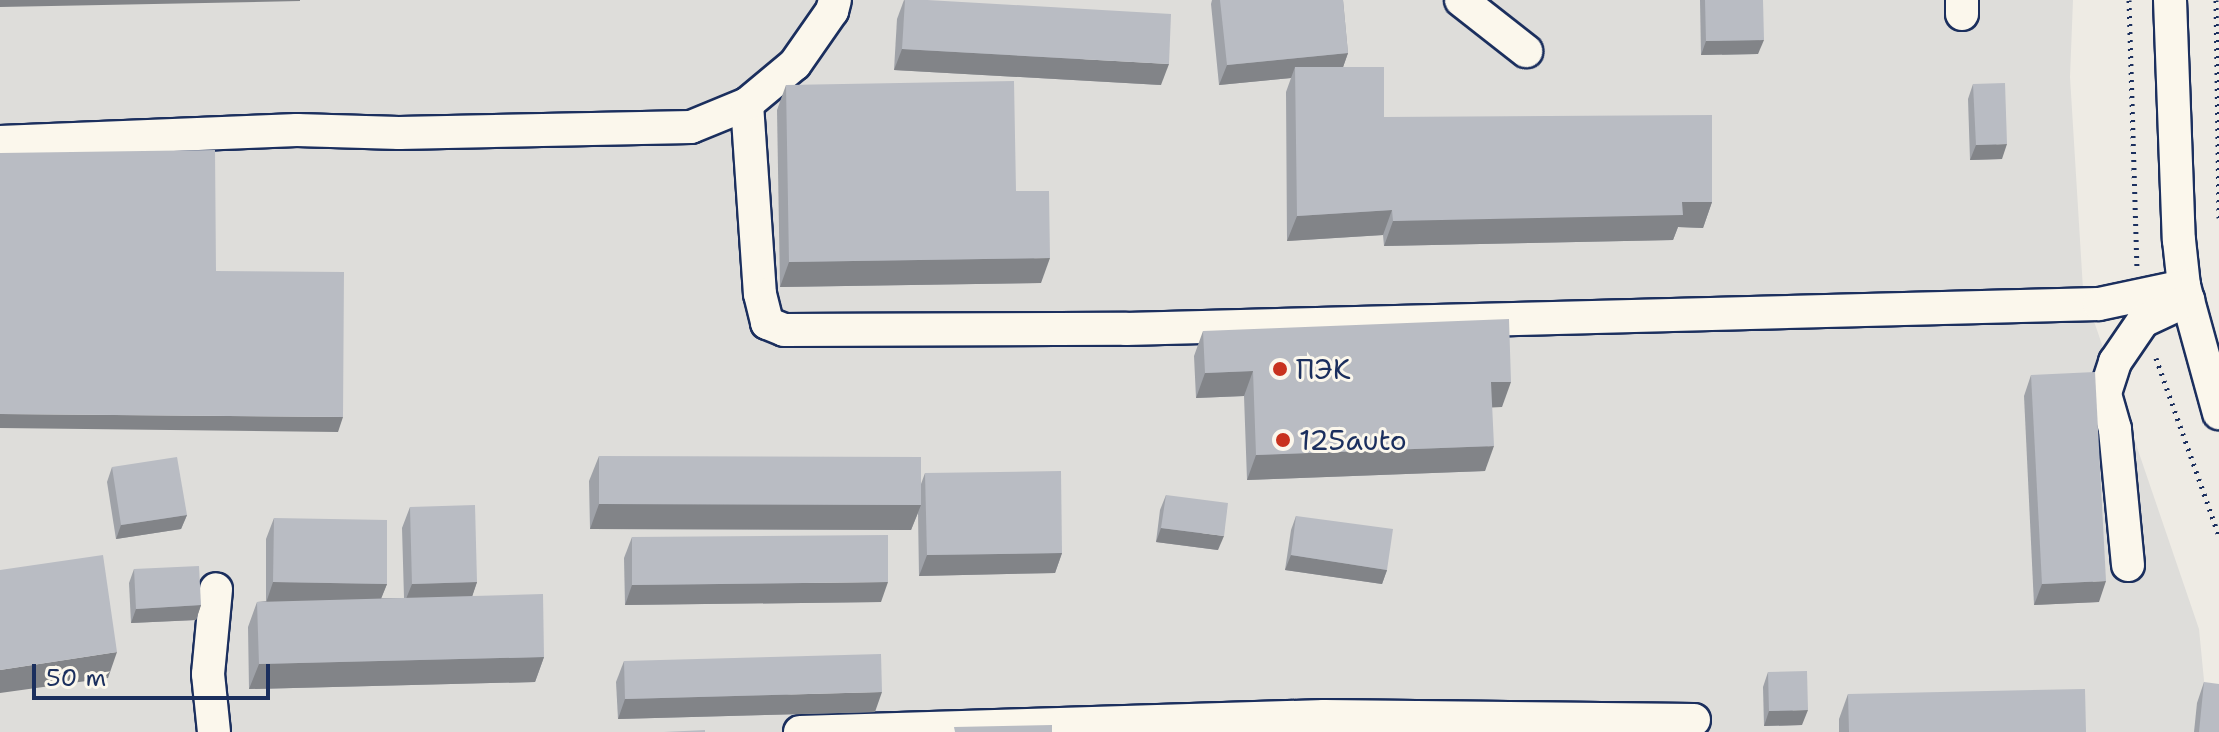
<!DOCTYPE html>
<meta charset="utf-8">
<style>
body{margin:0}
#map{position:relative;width:2219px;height:732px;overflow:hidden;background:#eeebe4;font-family:"Shantell Sans",sans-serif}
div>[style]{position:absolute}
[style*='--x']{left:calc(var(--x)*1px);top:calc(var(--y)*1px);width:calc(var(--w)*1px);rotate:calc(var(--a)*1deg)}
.built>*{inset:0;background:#deddda}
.path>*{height:5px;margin-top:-2.5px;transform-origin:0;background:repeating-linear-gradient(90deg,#1b2f5e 0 2px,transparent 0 8px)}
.roads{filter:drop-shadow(2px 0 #1b2f5e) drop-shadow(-2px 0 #1b2f5e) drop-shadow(0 2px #1b2f5e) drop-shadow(0 -2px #1b2f5e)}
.minor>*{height:32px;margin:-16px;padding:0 16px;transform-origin:16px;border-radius:16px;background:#fbf7ec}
.wall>*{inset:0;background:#9fa2a8}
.shaded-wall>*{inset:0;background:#828488}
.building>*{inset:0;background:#b9bcc3}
.dots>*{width:22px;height:22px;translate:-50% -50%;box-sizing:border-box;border:4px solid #fbf7ec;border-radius:50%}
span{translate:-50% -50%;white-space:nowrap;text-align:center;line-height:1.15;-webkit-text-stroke:6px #fbf7ec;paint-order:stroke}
.poi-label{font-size:28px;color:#1b2f5e}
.left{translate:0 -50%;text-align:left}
.scale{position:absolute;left:32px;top:664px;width:238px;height:36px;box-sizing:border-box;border:4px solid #1b2f5e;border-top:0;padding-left:10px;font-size:24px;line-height:28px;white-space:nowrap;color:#1b2f5e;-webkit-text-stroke:6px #fbf7ec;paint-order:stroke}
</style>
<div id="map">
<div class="built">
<div style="clip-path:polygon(0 0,2073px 0,2070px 77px,2083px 289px,2199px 629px,2209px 732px,0 732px)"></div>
</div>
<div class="path">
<div style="--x:2129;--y:0;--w:267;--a:88.3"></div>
<div style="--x:2216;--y:0;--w:218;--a:89.2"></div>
<div style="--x:2156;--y:358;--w:189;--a:70.5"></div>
</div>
<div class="roads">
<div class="minor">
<div style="--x:1461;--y:0;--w:83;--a:38.1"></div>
<div style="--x:2170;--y:0;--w:240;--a:87.9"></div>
<div style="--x:2179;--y:240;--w:46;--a:83.8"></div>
<div style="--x:2184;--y:286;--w:132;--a:74.6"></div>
<div style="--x:1962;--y:14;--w:14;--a:-90"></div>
<div style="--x:747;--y:104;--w:190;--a:86.1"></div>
<div style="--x:760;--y:294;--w:30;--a:76"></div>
<div style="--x:767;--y:323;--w:18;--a:22"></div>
<div style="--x:784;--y:330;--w:342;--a:-0.2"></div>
<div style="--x:1126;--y:329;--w:973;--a:-1.47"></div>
<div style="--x:2099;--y:304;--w:87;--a:-12"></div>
<div style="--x:0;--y:142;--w:297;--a:-2.3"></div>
<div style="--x:297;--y:130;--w:102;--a:1.7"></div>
<div style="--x:399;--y:133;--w:292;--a:-1.2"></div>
<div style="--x:691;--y:127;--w:61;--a:-22.3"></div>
<div style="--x:747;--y:104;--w:62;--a:-39.8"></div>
<div style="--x:795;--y:64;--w:65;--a:-55.1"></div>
<div style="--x:832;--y:11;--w:11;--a:-75"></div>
<div style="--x:2128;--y:565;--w:137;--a:-95.5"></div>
<div style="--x:2115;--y:429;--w:37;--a:-106"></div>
<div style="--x:2105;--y:393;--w:33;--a:-72"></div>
<div style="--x:2115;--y:362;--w:50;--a:-55.7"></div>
<div style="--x:2143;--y:321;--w:50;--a:-25"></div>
<div style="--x:214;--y:732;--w:58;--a:-95.9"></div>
<div style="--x:208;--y:674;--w:85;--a:-84.6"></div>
<div style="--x:800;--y:732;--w:524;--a:-1.75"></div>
<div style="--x:1324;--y:716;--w:370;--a:0.6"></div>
</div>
</div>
<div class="wall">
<div style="clip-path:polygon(904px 0,1161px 85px,894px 70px,897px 19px)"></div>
<div style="clip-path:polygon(1212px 0,1343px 0,1348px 53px,1343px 67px,1384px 117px,1712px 202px,1703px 228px,1678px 227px,1673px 240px,1384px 246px,1383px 235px,1287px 241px,1286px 92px,1291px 78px,1219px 85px,1211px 4px)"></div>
<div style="clip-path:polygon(1700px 0,1763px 0,1758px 54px,1701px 55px)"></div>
<div style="clip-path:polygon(1973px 84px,2002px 159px,1970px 160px,1968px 99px)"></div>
<div style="clip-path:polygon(786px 85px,1016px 191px,1041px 283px,780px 287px,777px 110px)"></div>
<div style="clip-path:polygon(1203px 331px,1502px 407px,1492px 407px,1485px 471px,1247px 480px,1244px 396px,1196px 398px,1194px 356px)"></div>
<div style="clip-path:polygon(2031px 375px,2099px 602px,2034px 605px,2024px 396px)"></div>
<div style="clip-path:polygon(599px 456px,921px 484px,925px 473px,1062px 553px,1055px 573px,919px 576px,918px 513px,911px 530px,590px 529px,589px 481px)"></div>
<div style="clip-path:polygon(112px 467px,187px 515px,181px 529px,116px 539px,107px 482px)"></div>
<div style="clip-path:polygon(1166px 495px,1218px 550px,1156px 542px,1160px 510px)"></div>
<div style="clip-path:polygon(410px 507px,477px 582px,472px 596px,544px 657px,535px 682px,249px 689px,248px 627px,257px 602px,266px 601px,266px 539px,274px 518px,387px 584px,381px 598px,404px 598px,402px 528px)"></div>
<div style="clip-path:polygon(1296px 516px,1387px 570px,1382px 584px,1285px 570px,1291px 530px)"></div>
<div style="clip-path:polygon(632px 537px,881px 602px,625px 605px,624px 558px)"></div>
<div style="clip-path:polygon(134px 569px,201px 605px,196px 620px,131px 623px,129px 583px)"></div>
<div style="clip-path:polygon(624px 661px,875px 712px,618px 719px,616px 682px)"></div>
<div style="clip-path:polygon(1768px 672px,1802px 725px,1764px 726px,1763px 687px)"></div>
<div style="clip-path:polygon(2204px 682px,2219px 732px,2194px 732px,2197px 703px)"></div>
<div style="clip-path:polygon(1848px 694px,2086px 732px,1839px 732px,1839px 719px)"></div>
</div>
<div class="shaded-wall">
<div style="clip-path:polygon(0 0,300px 0,300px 1px,0 7px)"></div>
<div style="clip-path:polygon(1764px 40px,1758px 54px,1701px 55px,1706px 41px)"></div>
<div style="clip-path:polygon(902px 49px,1169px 64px,1161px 85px,894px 70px)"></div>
<div style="clip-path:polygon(1348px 53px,1341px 73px,1295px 67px,1291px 78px,1219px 85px,1227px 65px)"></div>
<div style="clip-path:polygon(2007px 144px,2002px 159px,1970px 160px,1976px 145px)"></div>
<div style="clip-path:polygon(1682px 202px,1712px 202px,1703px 228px,1678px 227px,1673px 240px,1384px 246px,1393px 221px)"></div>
<div style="clip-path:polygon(1392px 210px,1383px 235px,1287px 241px,1297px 216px)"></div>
<div style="clip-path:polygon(1050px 258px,1041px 283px,780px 287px,789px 262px)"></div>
<div style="clip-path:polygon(1253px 371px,1244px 396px,1196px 398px,1205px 373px)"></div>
<div style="clip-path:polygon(1491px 382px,1511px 382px,1502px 407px,1482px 408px)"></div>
<div style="clip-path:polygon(0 414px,343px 417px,338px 432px,0 428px)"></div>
<div style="clip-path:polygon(1494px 446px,1485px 471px,1247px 480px,1256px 455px)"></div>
<div style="clip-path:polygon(599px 504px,921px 505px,911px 530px,590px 529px)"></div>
<div style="clip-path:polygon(187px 515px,181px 529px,116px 539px,121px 525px)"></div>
<div style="clip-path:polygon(1161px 528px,1224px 536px,1218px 550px,1156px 542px)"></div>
<div style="clip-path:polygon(1062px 553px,1055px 573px,919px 576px,927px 555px)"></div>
<div style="clip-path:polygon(1291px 555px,1387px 570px,1382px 584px,1285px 570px)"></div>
<div style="clip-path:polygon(2106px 581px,2099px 602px,2034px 605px,2042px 584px)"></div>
<div style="clip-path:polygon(273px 582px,387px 584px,379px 604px,266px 603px)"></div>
<div style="clip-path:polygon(477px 582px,470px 603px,404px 604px,412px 584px)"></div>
<div style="clip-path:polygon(888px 582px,881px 602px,625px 605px,632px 585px)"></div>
<div style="clip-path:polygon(201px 605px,196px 620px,131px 623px,136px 609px)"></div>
<div style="clip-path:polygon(117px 652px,108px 678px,0 693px,0 670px)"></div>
<div style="clip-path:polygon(544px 657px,535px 682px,249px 689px,259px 664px)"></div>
<div style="clip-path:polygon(882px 692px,875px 712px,618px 719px,625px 699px)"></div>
<div style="clip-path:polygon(1808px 710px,1802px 725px,1764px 726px,1769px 711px)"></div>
</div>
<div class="building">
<div style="clip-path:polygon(905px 0,927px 0,1171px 14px,1169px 64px,902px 49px)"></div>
<div style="clip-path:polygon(1220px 0,1343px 0,1348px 53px,1227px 65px)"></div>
<div style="clip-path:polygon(1705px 0,1763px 0,1764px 40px,1706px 41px)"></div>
<div style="clip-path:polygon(1295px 67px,1384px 67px,1384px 117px,1712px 115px,1712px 202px,1682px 202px,1683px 215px,1393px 221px,1392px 210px,1297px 216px)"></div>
<div style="clip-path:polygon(1014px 81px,1016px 191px,1049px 191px,1050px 258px,789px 262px,786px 85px)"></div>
<div style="clip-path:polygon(2005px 83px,2007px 144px,1976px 145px,1973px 84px)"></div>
<div style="clip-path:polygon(215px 150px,216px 271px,344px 272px,343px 417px,0 414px,0 153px)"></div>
<div style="clip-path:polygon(1509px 319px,1511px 382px,1491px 382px,1494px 446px,1256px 455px,1253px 371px,1205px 373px,1203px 331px)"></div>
<div style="clip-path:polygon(2095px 372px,2106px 581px,2042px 584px,2031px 375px)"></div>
<div style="clip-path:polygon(599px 456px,921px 457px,921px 505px,599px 504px)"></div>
<div style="clip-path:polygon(177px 457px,187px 515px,121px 525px,112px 467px)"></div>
<div style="clip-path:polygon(1061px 471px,1062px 553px,927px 555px,925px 473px)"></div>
<div style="clip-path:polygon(1166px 495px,1228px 503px,1224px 536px,1161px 528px)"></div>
<div style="clip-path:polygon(475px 505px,477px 582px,412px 584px,410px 507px)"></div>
<div style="clip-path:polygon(1296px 516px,1393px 529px,1387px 570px,1291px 555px)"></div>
<div style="clip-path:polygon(274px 518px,387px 520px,387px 584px,273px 582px)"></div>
<div style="clip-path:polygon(888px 535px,888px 582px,632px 585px,632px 537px)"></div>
<div style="clip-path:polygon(103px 555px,117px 652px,0 670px,0 570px)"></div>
<div style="clip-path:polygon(199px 566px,201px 605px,136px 609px,134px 569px)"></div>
<div style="clip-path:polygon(543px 594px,544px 657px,259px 664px,257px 602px)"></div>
<div style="clip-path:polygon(881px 654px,882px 692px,625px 699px,624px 661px)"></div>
<div style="clip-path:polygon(1807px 671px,1808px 710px,1769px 711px,1768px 672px)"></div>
<div style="clip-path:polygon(2204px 682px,2219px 684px,2219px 732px,2199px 732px)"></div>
<div style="clip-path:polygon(2085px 689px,2086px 732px,1849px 732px,1848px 694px)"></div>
<div style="clip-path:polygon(1052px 725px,1052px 732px,955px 732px,954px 727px)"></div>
<div style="clip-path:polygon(705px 730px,705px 732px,664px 732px)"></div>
</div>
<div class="dots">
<div style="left:1280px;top:369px;background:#c8321e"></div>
<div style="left:1283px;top:440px;background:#c8321e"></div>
</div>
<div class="poi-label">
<span class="left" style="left:1296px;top:369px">ПЭК</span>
<span class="left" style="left:1299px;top:440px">125auto</span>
</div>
<div class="scale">50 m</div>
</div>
